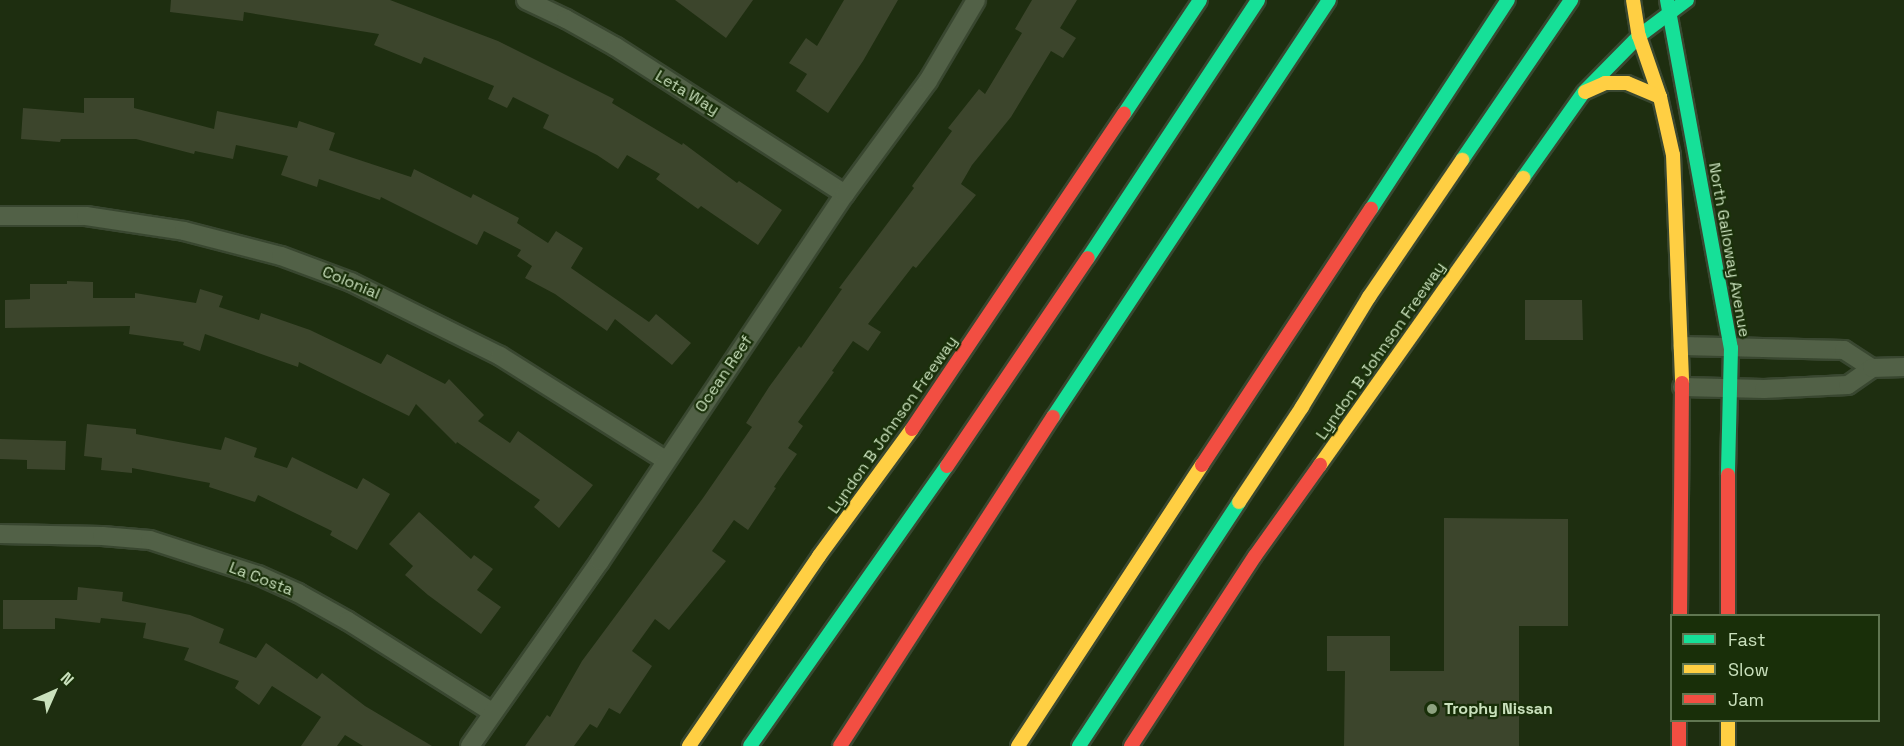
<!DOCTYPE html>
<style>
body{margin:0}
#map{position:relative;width:1904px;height:746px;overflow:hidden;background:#1e2e10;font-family:"Space Grotesk",sans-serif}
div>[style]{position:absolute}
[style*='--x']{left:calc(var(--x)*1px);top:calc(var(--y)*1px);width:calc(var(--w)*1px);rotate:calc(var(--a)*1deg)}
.building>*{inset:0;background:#3c452c}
.roads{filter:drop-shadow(2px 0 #394730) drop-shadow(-2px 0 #394730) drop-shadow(0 2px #394730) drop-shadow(0 -2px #394730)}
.street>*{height:18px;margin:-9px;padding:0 9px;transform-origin:9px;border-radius:9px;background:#526147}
.fast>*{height:14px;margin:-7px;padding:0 7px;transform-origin:7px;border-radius:7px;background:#16e098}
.slow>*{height:14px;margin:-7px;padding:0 7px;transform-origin:7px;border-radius:7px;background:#ffcf43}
.jam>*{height:14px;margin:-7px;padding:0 7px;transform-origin:7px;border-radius:7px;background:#f24e42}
.dots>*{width:16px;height:16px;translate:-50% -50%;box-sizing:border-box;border:3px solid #192f09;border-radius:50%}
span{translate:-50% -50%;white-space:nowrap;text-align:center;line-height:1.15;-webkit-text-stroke:4.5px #192f09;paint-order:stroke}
.street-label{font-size:16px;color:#cae1bd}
.poi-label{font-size:16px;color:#cae1bd;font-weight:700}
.left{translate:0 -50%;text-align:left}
.legend{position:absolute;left:1670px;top:614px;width:210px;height:108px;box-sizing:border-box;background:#192f09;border:2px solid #607651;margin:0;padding:8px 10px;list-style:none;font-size:18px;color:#cae1bd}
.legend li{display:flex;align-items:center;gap:12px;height:30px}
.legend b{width:30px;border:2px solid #607651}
.north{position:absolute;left:24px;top:662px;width:60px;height:60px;-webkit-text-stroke:4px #192f09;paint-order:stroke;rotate:45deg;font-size:16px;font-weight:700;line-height:24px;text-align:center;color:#cae1bd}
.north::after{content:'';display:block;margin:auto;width:21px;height:27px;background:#cae1bd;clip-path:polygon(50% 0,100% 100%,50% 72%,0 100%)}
</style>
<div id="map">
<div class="building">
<div style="clip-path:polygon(171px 0,390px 0,498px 41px,614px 99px,612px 103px,682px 145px,683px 143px,737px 183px,739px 181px,782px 210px,758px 245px,701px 206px,698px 209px,656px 179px,660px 174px,627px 155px,618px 169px,597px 155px,543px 128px,549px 115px,513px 97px,507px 108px,488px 99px,494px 86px,424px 57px,421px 64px,374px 45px,379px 34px,244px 12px,243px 21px,170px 12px)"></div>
<div style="clip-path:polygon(675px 0,753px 0,726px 38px)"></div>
<div style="clip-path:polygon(844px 0,898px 0,863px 61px,828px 113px,796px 91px,807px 74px,789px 63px,806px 38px,817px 46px)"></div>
<div style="clip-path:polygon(1032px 0,1077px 0,1060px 28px,1076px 38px,1063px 58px,1051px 51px,1011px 117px,972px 165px,961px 184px,976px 195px,916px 268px,913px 266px,868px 324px,881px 332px,868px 351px,853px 341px,832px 371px,834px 372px,798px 422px,803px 426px,788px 448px,797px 454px,774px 487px,776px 488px,748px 530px,734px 520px,712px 551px,726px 561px,669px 630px,655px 619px,632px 651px,652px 666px,620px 714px,609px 708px,597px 728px,590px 724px,574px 746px,525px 746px,547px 715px,550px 717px,582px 661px,703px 498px,752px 427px,746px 423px,769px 387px,799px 346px,801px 348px,842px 289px,839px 288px,914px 188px,912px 186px,952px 131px,948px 128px,979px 89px,985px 94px,1022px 33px,1015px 29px)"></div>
<div style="clip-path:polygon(84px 98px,134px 98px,134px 108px,214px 129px,217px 111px,297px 128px,299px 121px,335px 133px,329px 150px,411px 177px,414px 169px,471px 198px,473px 194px,519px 218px,517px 223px,548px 243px,556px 231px,583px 248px,571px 268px,649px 322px,656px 314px,691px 343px,672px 365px,615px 319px,607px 331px,555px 294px,525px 278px,532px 266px,517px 256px,521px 250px,484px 231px,477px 245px,381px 197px,380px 200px,319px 179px,317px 187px,281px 175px,288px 156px,236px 145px,233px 159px,195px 151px,194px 154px,136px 139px,61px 139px,60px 142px,21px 139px,23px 108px,84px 113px)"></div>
<div style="clip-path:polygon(67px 281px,93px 282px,93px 298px,135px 298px,135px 293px,196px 303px,200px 289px,223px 296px,219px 307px,259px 320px,261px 313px,310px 330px,381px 364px,387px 354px,445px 384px,449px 379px,484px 415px,478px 421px,510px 443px,518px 431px,593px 485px,559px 528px,534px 507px,540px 500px,457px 442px,456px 444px,416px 404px,409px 416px,299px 362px,298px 367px,205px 334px,200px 351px,183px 345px,184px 342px,129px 334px,130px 326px,5px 328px,5px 300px,30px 299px,30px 284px,67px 284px)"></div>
<div style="clip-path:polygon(1525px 300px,1582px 300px,1583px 340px,1525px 340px)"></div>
<div style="clip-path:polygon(87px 424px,136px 429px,136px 434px,221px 450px,225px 437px,257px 448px,254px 457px,287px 468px,292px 457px,357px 489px,363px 478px,390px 494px,357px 550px,330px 535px,332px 531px,258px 495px,255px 502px,209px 487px,210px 483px,132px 468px,132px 473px,101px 470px,102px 458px,84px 456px)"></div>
<div style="clip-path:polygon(0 439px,66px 441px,65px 470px,27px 469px,27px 460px,0 459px)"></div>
<div style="clip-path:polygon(419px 512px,471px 559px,474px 555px,493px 569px,477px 590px,501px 607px,481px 634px,428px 595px,405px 575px,413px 566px,389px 544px)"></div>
<div style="clip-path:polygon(1444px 518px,1568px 519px,1568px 626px,1519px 626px,1519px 746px,1344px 746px,1345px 671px,1327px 671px,1327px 636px,1390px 636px,1390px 671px,1444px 671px)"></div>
<div style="clip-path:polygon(78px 587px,123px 592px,122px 601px,190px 615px,224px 629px,219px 643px,256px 658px,266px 643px,317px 679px,322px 673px,365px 706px,432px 746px,363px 746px,345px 735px,337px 746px,301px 746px,321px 717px,272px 686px,259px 705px,235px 688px,239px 681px,184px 660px,189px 648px,143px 638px,146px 623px,101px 618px,100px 623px,55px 618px,55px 629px,3px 629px,3px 600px,77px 600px)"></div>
</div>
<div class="roads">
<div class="street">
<div style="--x:526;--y:0;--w:44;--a:25.4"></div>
<div style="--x:566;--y:19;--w:57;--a:29.2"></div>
<div style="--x:616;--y:47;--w:272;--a:32.7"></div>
<div style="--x:0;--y:216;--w:86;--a:0"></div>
<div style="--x:86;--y:216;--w:99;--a:8.7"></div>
<div style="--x:184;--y:231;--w:100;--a:14.5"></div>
<div style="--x:281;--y:256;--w:75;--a:20.4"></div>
<div style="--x:351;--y:282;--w:166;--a:26.4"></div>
<div style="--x:500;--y:356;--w:195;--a:32.2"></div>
<div style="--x:1682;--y:346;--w:162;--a:1.4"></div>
<div style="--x:1844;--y:350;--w:33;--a:33"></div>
<div style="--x:1682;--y:387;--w:82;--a:1.4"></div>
<div style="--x:1764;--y:389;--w:84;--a:-2.7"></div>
<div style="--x:1848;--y:385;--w:29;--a:-35"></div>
<div style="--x:1872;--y:368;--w:32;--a:-2"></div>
<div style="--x:0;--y:534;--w:102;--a:1.1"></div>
<div style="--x:102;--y:536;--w:48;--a:4.8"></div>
<div style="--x:150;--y:540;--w:114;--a:18"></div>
<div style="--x:258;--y:575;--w:44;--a:24.2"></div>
<div style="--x:298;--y:593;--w:57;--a:29.2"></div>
<div style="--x:348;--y:621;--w:170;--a:32.3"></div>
<div style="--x:470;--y:746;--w:226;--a:-54.9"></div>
<div style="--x:600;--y:561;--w:441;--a:-56.3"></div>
<div style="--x:845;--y:194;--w:140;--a:-53.7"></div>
<div style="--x:928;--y:81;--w:94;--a:-59.3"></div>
</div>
<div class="fast">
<div style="--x:1667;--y:0;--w:354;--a:79.6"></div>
<div style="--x:1731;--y:348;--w:127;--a:91.4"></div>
<div style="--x:1124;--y:114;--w:137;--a:-56.3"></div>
<div style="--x:1462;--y:160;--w:194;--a:-55.7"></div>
<div style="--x:1523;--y:178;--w:105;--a:-54.7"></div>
<div style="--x:1584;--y:92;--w:78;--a:-45.5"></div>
<div style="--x:1639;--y:36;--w:60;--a:-36.9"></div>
<div style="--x:1371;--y:209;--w:250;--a:-56.8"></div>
<div style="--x:1088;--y:258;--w:309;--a:-56.6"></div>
<div style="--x:1053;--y:417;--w:500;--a:-56.5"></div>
<div style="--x:750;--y:746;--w:342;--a:-54.9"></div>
<div style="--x:1079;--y:746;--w:292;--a:-56.7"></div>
</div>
<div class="slow">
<div style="--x:1633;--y:0;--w:36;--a:81"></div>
<div style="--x:1639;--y:36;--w:65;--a:71"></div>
<div style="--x:1660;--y:97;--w:59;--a:77.4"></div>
<div style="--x:1673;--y:155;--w:228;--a:87.7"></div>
<div style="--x:1585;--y:92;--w:22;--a:-24"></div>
<div style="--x:1605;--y:83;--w:22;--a:0"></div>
<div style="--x:1627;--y:83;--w:36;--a:23"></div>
<div style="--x:1320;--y:465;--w:352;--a:-54.7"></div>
<div style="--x:1239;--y:502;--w:114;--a:-56.4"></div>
<div style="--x:1302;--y:407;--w:129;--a:-58.7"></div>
<div style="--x:1369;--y:297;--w:166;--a:-55.8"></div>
<div style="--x:1728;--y:720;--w:26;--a:90"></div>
<div style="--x:689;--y:746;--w:230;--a:-55.6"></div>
<div style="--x:819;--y:556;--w:157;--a:-53.8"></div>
<div style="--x:1018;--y:746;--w:336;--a:-56.8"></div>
</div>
<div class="jam">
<div style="--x:912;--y:429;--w:380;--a:-56.1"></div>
<div style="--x:1202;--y:465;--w:307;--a:-56.6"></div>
<div style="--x:947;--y:466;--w:251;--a:-55.9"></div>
<div style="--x:1728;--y:475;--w:141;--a:90"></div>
<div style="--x:1680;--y:616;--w:233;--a:-89.5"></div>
<div style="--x:1679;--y:720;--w:26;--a:90"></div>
<div style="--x:840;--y:746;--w:392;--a:-57.1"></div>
<div style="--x:1131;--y:746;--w:227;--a:-56.9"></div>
<div style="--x:1255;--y:556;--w:112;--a:-54.5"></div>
</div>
</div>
<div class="dots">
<div style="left:1432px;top:709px;background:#8ea280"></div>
</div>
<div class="street-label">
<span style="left:687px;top:93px;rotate:31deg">Leta Way</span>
<span style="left:1729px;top:250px;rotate:80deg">North Galloway Avenue</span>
<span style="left:351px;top:283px;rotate:23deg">Colonial</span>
<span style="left:1381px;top:351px;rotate:-55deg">Lyndon B Johnson Freeway</span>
<span style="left:724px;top:374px;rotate:-56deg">Ocean Reef</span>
<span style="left:893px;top:425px;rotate:-55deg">Lyndon B Johnson Freeway</span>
<span style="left:261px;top:579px;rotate:21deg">La Costa</span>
</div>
<div class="poi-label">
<span class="left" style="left:1444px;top:709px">Trophy Nissan</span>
</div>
<ul class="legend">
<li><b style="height:8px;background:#16e098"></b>Fast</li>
<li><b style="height:8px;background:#ffcf43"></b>Slow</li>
<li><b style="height:8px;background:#f24e42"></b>Jam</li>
</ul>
<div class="north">N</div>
</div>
